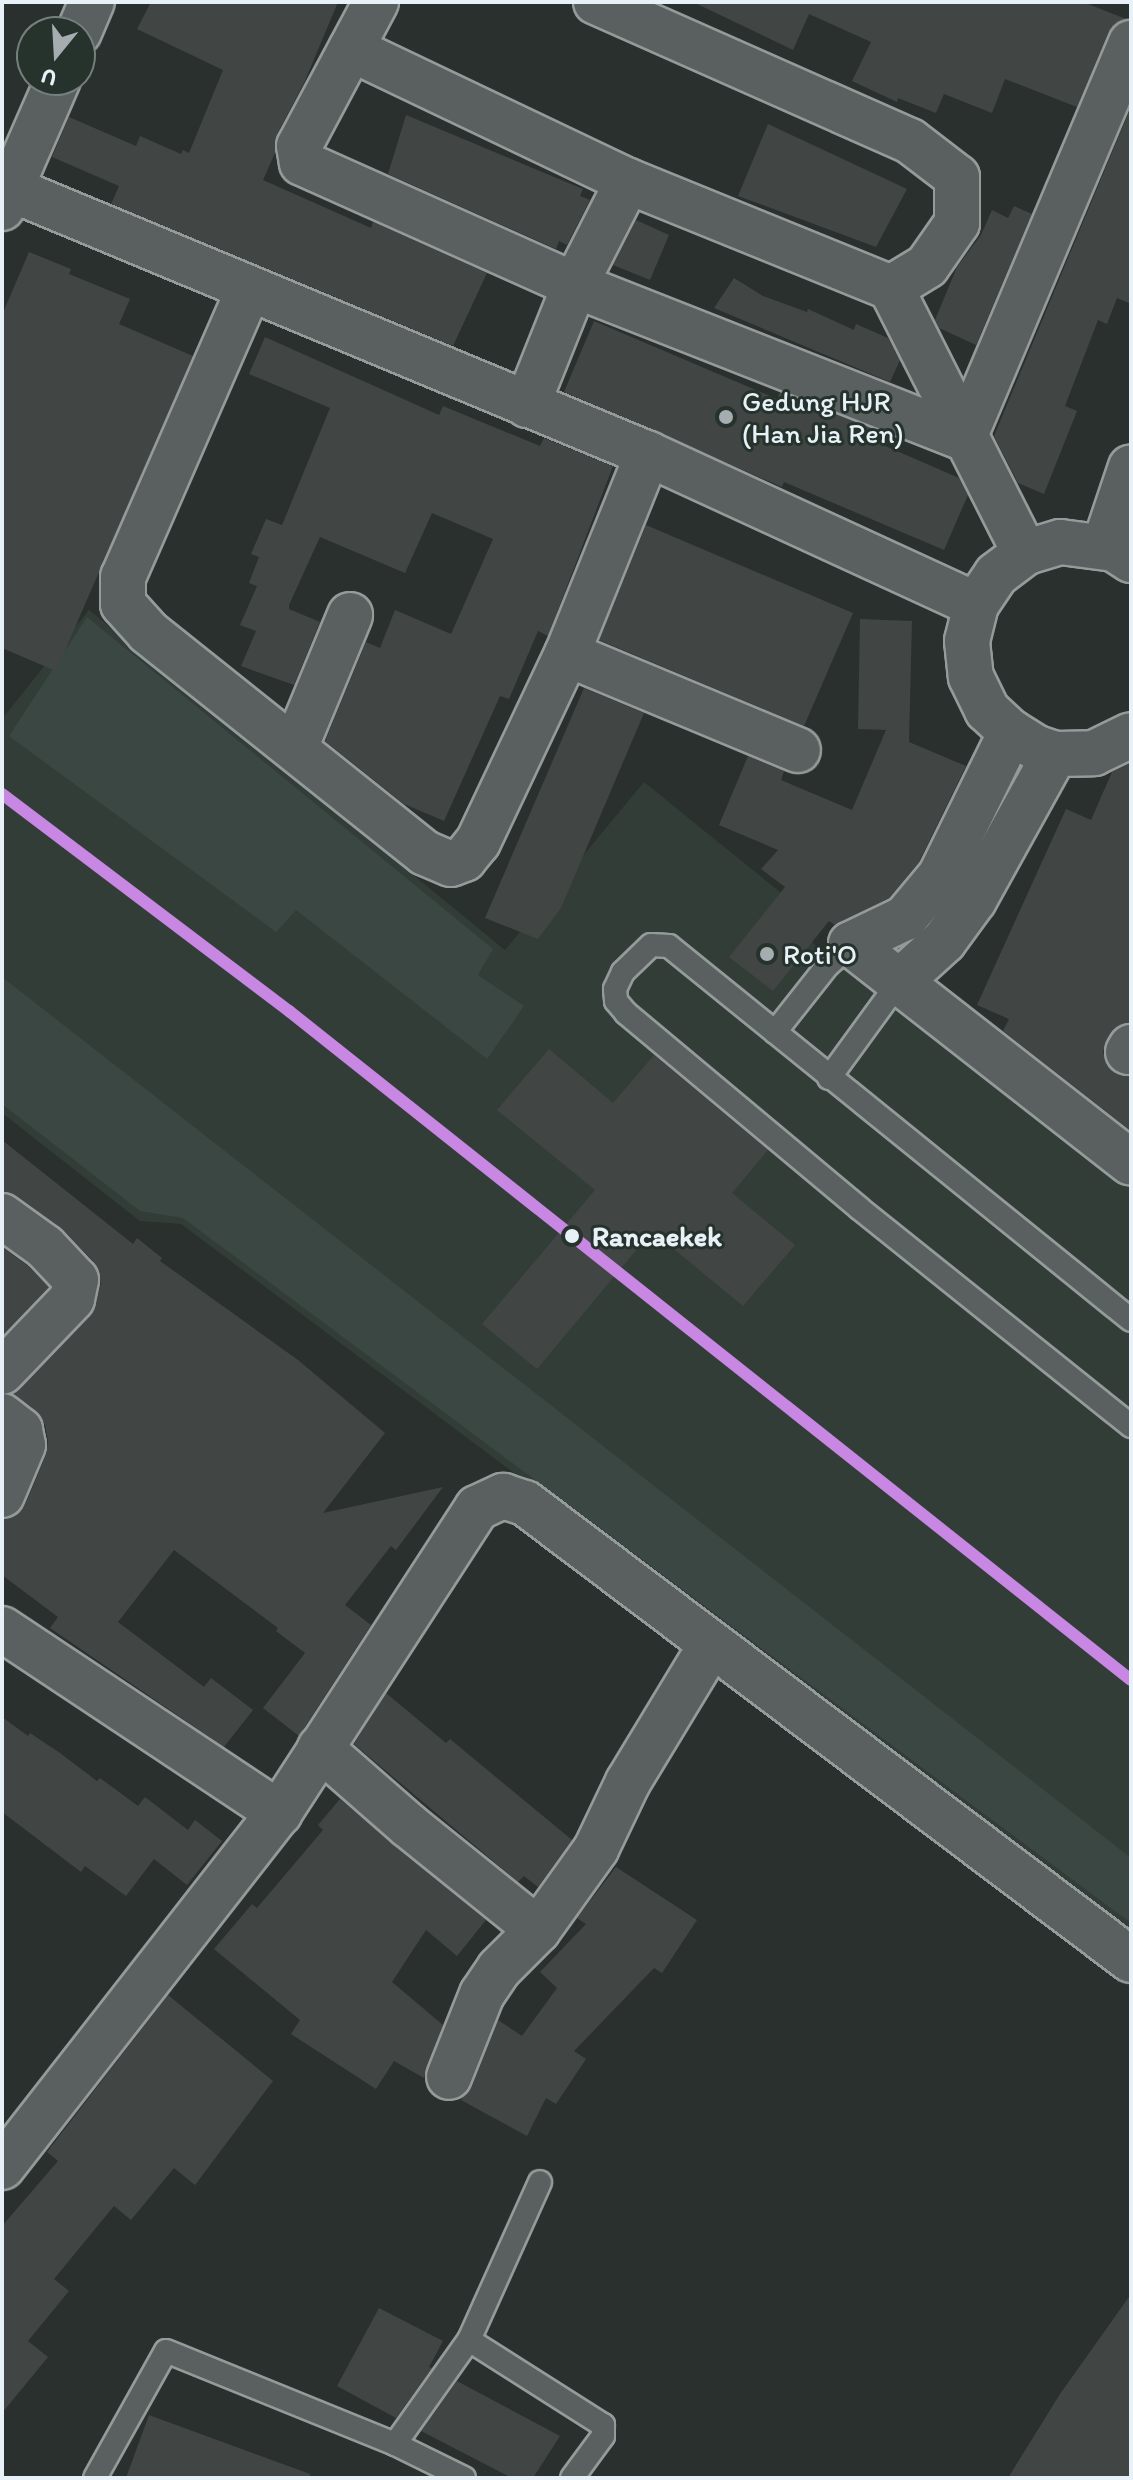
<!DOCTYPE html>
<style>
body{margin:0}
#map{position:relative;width:1133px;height:2480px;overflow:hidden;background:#29302d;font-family:Itim,sans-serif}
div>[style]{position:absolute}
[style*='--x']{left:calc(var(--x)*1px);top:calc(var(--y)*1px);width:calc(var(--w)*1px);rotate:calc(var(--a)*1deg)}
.built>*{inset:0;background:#323d38}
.green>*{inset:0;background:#3b4743}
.building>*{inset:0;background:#414644}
.roads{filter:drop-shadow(2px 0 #959a9a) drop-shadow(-2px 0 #959a9a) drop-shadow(0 2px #959a9a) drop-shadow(0 -2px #959a9a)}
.lane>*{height:22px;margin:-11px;padding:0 11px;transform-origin:11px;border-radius:11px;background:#5a6060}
.street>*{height:44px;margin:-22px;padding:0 22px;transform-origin:22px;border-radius:22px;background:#5a6060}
.rail-1>*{height:12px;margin:-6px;padding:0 6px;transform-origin:6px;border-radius:6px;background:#c787e3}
.dots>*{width:22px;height:22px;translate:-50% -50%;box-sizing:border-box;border:4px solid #26332d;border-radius:50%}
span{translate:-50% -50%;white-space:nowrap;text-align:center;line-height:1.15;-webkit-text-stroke:6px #26332d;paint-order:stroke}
.poi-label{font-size:28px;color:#e8f1f8}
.left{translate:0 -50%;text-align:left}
.stop-label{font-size:28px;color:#e8f1f8;font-weight:700}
.frame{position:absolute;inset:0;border:4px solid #e8f1f8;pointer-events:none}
.north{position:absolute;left:16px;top:16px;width:80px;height:80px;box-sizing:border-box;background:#26332d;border:2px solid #747f7e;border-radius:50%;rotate:198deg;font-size:22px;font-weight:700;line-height:32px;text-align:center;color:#e8f1f8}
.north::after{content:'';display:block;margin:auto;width:28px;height:36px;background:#a5adb1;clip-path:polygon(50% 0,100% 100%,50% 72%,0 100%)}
</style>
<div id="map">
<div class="built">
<div style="clip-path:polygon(89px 610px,505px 950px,644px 782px,811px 917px,800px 933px,1131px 1188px,1131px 1934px,181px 1224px,140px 1221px,2px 1113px,2px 719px)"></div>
</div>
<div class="green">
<div style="clip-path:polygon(87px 617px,493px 949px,478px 975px,524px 1006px,487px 1059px,296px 910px,276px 932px,9px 736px)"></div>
<div style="clip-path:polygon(2px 977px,1131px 1858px,1131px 1923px,183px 1218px,140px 1211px,2px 1104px)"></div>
</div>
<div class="building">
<div style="clip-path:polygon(151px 2px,338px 2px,304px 83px,277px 134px,275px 153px,263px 180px,371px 228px,373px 222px,487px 273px,453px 346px,111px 204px,119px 186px,52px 157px,69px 117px,136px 146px,140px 136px,181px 154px,183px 150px,189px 153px,223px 70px,137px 29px)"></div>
<div style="clip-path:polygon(693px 2px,1083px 2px,1126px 19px,1115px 24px,1108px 33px,1077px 107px,1005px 79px,992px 113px,944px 94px,936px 113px,898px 98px,897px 102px,852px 81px,871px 42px,809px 14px,793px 50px)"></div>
<div style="clip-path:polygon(1131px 107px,1131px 304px,1117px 298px,1107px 324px,1098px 320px,1065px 406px,1077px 411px,1044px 494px,1018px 483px,994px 436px)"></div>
<div style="clip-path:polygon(406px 115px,583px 189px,580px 196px,590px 200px,567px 245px,559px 241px,556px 249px,388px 174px)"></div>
<div style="clip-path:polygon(768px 124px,907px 189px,876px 247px,738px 196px)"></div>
<div style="clip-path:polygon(1014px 206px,1032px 214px,976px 345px,939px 328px,935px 320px,957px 267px,981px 235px,992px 210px,1008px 218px)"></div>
<div style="clip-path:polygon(636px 220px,669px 235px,650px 280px,613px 265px)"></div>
<div style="clip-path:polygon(29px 252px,71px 269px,69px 274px,130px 299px,119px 324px,193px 356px,56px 671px,2px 648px,2px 315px)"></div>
<div style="clip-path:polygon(734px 278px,763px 296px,807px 312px,808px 309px,854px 330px,856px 324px,888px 338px,900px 360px,890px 382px,714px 308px)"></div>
<div style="clip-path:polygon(594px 321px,777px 399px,780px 392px,871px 428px,867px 438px,959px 478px,968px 495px,944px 550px,784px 482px,782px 487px,564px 392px)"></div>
<div style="clip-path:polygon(265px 337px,439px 415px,443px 406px,540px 446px,544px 438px,613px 466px,548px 636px,538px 631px,509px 699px,500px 696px,444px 821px,404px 804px,325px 741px,366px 642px,380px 648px,395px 610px,451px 634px,493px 539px,432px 513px,405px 573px,320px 537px,289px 605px,289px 609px,320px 622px,294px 685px,241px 666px,256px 631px,240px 625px,257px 586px,249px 583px,259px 557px,251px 554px,266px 519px,282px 525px,330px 408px,249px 374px)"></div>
<div style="clip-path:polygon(646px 525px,853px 613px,804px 726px,599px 640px)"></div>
<div style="clip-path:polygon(860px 619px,912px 621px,909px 742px,966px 766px,919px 862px,889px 898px,835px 925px,829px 921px,773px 991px,729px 957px,785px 887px,761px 869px,778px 850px,719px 825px,748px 756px,784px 771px,781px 780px,852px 810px,886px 730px,858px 729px)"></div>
<div style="clip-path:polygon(584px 688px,644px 713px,561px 908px,538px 939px,485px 918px)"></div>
<div style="clip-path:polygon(1131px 763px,1131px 1022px,1118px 1026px,1110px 1034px,1103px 1052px,1107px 1065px,1115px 1073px,1131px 1076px,1131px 1131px,1003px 1031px,1009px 1019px,977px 1005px,1066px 809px,1091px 820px,1112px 772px)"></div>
<div style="clip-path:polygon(549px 1049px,613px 1103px,654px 1055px,768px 1150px,732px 1193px,795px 1245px,743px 1306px,652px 1231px,537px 1369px,482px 1324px,595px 1190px,497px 1110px)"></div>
<div style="clip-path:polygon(2px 1140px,133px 1244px,137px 1238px,162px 1258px,160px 1261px,298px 1360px,385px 1433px,323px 1513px,443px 1487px,396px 1550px,391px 1546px,345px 1605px,371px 1625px,299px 1736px,263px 1708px,305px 1653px,276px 1631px,278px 1628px,174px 1550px,118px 1622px,204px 1687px,211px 1678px,253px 1710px,224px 1747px,50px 1628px,58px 1617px,2px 1575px,2px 1519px,16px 1515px,25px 1505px,46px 1455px,48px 1441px,45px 1425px,36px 1411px,12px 1394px,90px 1316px,101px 1284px,95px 1263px,63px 1230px,17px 1196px,2px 1191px)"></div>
<div style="clip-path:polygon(2px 1247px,28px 1266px,49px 1287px,2px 1336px)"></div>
<div style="clip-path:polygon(386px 1693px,446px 1743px,450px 1739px,572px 1840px,538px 1887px,524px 1876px,518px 1882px,354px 1744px)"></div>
<div style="clip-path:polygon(2px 1717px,28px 1736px,30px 1733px,60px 1753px,97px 1781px,100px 1778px,138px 1806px,145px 1797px,188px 1830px,195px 1820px,222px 1841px,187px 1885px,154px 1859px,126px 1896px,85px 1866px,81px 1872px,2px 1812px)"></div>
<div style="clip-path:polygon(340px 1799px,486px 1920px,457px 1956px,426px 1930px,392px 1982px,443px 2025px,424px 2078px,394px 2061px,376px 2089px,291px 2034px,300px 2020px,214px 1949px,252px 1904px,257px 1908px,323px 1830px,318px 1825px)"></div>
<div style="clip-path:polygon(616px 1867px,697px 1920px,662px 1973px,654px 1968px,574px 2051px,586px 2059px,556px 2104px,546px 2098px,527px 2136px,461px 2100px,472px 2086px,498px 2020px,522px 2036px,557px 1988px,540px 1972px,586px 1924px,577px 1918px)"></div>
<div style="clip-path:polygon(168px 1995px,273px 2081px,195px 2185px,174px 2168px,131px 2220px,114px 2206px,54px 2279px,69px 2291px,28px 2341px,48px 2357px,2px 2413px,2px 2226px,58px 2161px,47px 2152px)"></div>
<div style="clip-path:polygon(1131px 2294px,1131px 2478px,1008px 2478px,1060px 2394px)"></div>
<div style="clip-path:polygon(379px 2308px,443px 2341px,429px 2367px,432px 2368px,396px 2418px,337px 2386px)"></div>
<div style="clip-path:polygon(457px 2381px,560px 2436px,533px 2478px,512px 2478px,421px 2431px)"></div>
<div style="clip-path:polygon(149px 2415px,310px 2474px,310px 2478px,126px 2478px)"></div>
</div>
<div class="roads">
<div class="lane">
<div style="--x:775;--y:1032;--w:85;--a:-51.7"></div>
<div style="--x:828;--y:965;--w:31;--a:-42"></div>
<div style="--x:829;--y:1078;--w:119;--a:-53.9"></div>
<div style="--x:1131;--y:1320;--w:594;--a:-141.01"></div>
<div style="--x:669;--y:946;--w:18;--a:-177"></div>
<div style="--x:651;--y:945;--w:39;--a:136"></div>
<div style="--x:623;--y:972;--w:19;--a:115"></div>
<div style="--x:615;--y:989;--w:12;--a:85"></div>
<div style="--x:616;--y:1001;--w:16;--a:50"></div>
<div style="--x:626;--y:1013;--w:304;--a:39.9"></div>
<div style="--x:859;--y:1208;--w:349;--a:38.7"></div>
<div style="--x:469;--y:2340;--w:159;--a:32.4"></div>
<div style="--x:603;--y:2425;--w:11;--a:90"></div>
<div style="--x:603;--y:2436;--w:52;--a:126.4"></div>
<div style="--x:395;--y:2444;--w:128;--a:-54.6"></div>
<div style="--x:469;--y:2340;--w:173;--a:-65.8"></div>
<div style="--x:95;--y:2478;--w:145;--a:-60.8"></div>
<div style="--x:166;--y:2351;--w:247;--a:22.1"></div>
<div style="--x:395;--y:2444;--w:77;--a:26.2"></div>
</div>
<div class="street">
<div style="--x:376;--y:2;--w:163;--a:118.1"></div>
<div style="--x:299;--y:146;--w:17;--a:80"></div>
<div style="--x:302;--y:163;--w:299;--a:24.1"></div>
<div style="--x:575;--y:285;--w:418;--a:21.5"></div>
<div style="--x:964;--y:438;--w:429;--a:-67.1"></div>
<div style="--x:596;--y:2;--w:343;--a:23.9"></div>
<div style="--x:910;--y:141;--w:59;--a:37.5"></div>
<div style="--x:957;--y:177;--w:46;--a:90"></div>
<div style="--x:957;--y:223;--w:52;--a:124.9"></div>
<div style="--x:927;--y:266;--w:42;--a:148.6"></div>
<div style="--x:79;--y:32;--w:33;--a:-67"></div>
<div style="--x:351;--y:49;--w:307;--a:25.5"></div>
<div style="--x:628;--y:181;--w:284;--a:22.1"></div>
<div style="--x:891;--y:288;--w:297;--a:63.2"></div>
<div style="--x:11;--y:189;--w:690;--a:22.59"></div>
<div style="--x:648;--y:454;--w:361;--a:24.7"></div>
<div style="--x:2;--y:208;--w:140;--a:-66.4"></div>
<div style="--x:249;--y:289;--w:314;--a:113.6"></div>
<div style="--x:123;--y:577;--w:27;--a:90"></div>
<div style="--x:123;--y:604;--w:38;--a:48"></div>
<div style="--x:148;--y:632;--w:354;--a:38.6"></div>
<div style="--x:425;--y:853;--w:28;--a:23"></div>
<div style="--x:451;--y:864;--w:14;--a:-21"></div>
<div style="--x:464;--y:859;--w:22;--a:-51"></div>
<div style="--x:478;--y:842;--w:208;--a:-64.7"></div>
<div style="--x:567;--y:654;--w:216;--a:-68"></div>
<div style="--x:527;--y:405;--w:129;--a:-68.2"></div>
<div style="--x:575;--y:285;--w:117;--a:-63"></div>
<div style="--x:1104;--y:547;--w:84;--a:-71.4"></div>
<div style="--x:1131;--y:560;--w:20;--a:-147"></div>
<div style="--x:1114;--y:549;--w:54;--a:-172.6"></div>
<div style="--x:1060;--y:542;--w:37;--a:163"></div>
<div style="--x:1025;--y:553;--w:36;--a:143"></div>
<div style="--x:996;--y:575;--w:36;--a:124"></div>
<div style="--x:976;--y:605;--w:37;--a:104"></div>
<div style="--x:967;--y:641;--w:36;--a:84"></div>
<div style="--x:971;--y:677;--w:37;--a:64"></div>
<div style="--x:987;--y:710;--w:33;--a:43"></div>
<div style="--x:1011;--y:732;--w:31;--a:32"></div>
<div style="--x:1037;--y:748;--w:19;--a:18"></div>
<div style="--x:1055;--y:754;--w:39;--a:-1"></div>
<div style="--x:1094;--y:753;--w:41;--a:-25.9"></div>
<div style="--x:567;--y:654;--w:250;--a:22.6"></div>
<div style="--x:1011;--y:732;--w:161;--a:116.2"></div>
<div style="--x:940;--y:876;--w:55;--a:129.8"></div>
<div style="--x:905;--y:918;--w:60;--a:154.3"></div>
<div style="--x:851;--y:944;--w:355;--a:38"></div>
<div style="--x:295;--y:748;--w:144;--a:-67.5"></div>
<div style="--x:899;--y:982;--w:61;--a:-42.3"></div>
<div style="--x:944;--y:941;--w:51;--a:-53.8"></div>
<div style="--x:974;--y:900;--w:167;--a:-61"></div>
<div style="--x:1128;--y:1052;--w:6;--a:-59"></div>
<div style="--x:2;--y:1216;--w:53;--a:35.8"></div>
<div style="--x:45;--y:1247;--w:45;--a:46.8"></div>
<div style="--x:76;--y:1280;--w:19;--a:102"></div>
<div style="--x:72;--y:1299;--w:101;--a:133.8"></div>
<div style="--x:2;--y:1416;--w:23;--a:38"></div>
<div style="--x:20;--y:1430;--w:15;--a:79"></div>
<div style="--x:23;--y:1445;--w:54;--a:112.8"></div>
<div style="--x:2;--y:1629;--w:333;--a:33.6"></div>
<div style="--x:320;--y:1748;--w:117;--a:41.2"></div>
<div style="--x:408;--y:1825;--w:167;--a:38.9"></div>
<div style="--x:538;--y:1930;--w:55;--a:135"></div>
<div style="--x:499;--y:1969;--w:30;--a:124"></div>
<div style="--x:482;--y:1994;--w:89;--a:111.7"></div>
<div style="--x:538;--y:1930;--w:100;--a:-54.4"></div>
<div style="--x:596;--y:1849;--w:74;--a:-64.5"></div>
<div style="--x:628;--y:1782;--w:160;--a:-58.8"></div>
<div style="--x:2;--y:2167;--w:449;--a:-52"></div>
<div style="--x:279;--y:1813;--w:364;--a:-57"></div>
<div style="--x:477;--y:1508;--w:29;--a:-25"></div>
<div style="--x:503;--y:1496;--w:23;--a:18"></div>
<div style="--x:525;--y:1503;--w:759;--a:37.02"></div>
</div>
</div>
<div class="rail-1">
<div style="--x:2;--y:794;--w:360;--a:37.1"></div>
<div style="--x:289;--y:1011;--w:1075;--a:38.47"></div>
</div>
<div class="dots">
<div style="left:726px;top:417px;background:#a5adb1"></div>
<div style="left:767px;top:954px;background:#a5adb1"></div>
<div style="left:572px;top:1236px;background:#e8f1f8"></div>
</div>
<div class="poi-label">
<span class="left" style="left:742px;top:417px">Gedung HJR<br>(Han Jia Ren)</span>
<span class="left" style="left:783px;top:954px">Roti'O</span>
</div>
<div class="stop-label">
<span class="left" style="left:592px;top:1236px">Rancaekek</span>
</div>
<div class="frame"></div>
<div class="north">U</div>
</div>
